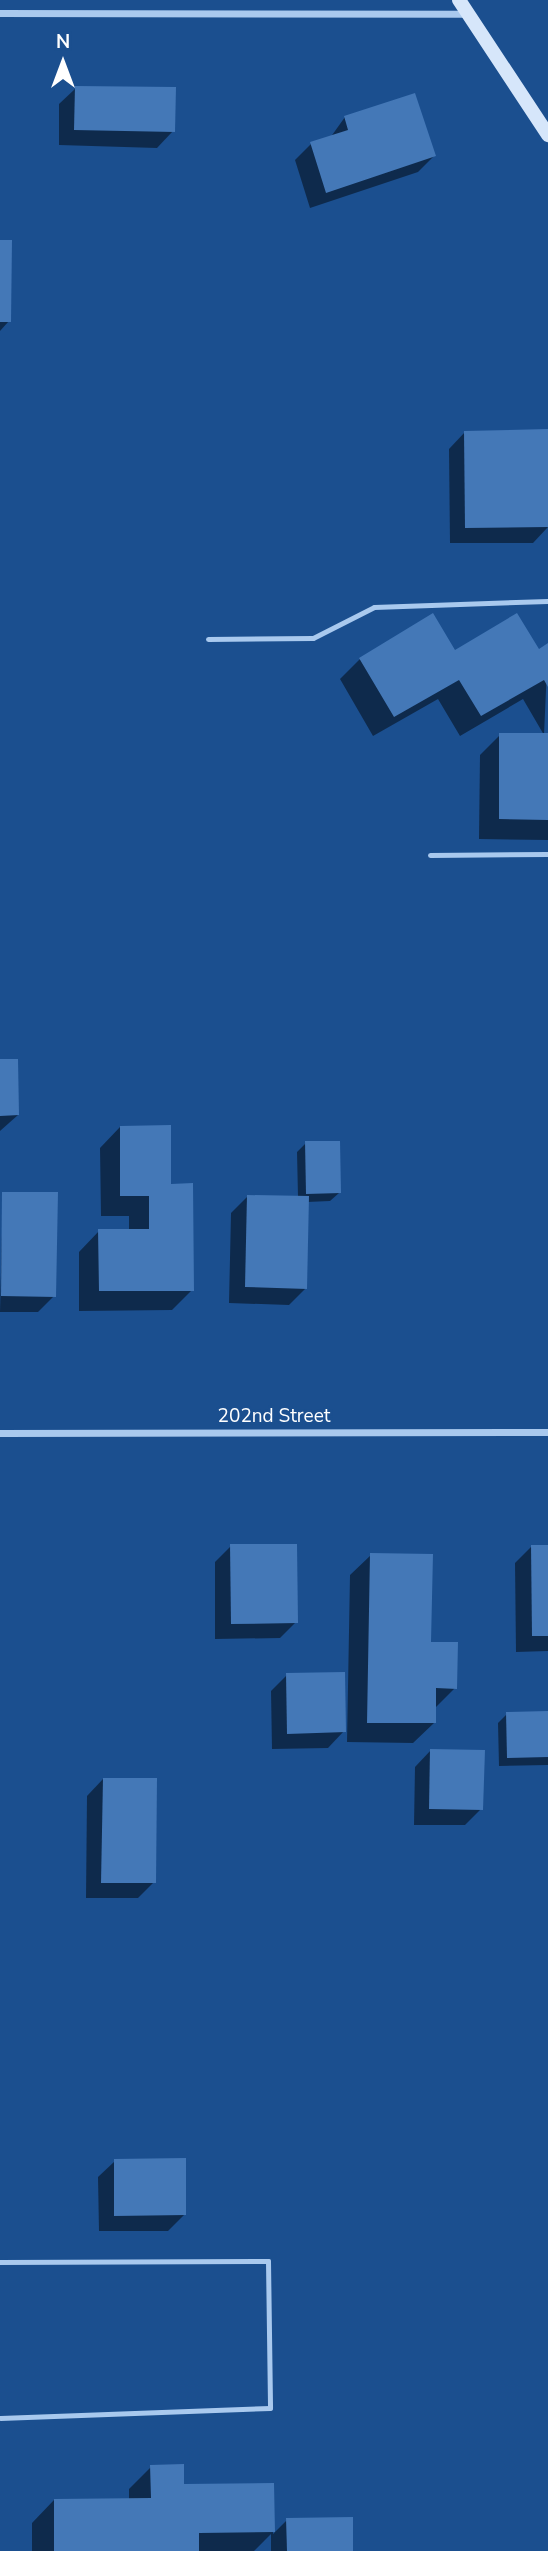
<!DOCTYPE html>
<style>
body{margin:0}
#map{position:relative;width:548px;height:2551px;overflow:hidden;background:#1b4f8f;font-family:"Nunito Sans",sans-serif}
div>[style]{position:absolute}
[style*='--x']{left:calc(var(--x)*1px);top:calc(var(--y)*1px);width:calc(var(--w)*1px);rotate:calc(var(--a)*1deg)}
.shadow>*{inset:0;background:#0007}
.building>*{inset:0;background:#4478b7}
.service>*{height:5px;margin:-2.5px;padding:0 2.5px;transform-origin:2.5px;border-radius:2.5px;background:#a9c9ee}
.minor>*{height:7px;margin:-3.5px;padding:0 3.5px;transform-origin:3.5px;border-radius:3.5px;background:#a9c9ee}
.secondary>*{height:14px;margin:-7px;padding:0 7px;transform-origin:7px;border-radius:7px;background:#d6e6fa}
span{translate:-50% -50%;white-space:nowrap;text-align:center;line-height:1.15;-webkit-text-stroke:5px #1b4f8f;paint-order:stroke}
.street-label{font-size:19px;color:#fff}
.north{position:absolute;left:28px;top:28px;width:70px;height:70px;-webkit-text-stroke:5px #1b4f8f;paint-order:stroke;rotate:0deg;font-size:19px;font-weight:700;line-height:28px;text-align:center;color:#fff}
.north::after{content:'';display:block;margin:auto;width:24px;height:32px;background:#fff;clip-path:polygon(50% 0,100% 100%,50% 72%,0 100%)}
</style>
<div id="map">
<div class="shadow">
<div style="clip-path:polygon(76px 88px,173px 131px,157px 148px,59px 145px,59px 104px)"></div>
<div style="clip-path:polygon(345px 117px,434px 156px,418px 172px,310px 208px,295px 160px,311px 144px,330px 138px)"></div>
<div style="clip-path:polygon(0 241px,9px 321px,0 331px)"></div>
<div style="clip-path:polygon(548px 431px,548px 527px,533px 543px,450px 543px,449px 449px,465px 432px)"></div>
<div style="clip-path:polygon(548px 645px,544px 735px,523px 699px,460px 736px,438px 699px,373px 736px,340px 679px,360px 659px,538px 651px)"></div>
<div style="clip-path:polygon(500px 735px,548px 735px,548px 840px,479px 839px,480px 755px)"></div>
<div style="clip-path:polygon(0 1061px,18px 1115px,0 1131px)"></div>
<div style="clip-path:polygon(120px 1127px,169px 1186px,192px 1290px,172px 1310px,79px 1311px,79px 1252px,99px 1231px,129px 1231px,129px 1216px,101px 1216px,100px 1148px)"></div>
<div style="clip-path:polygon(306px 1143px,339px 1193px,330px 1201px,307px 1202px,306px 1288px,289px 1305px,229px 1303px,231px 1213px,247px 1197px,298px 1197px,297px 1152px)"></div>
<div style="clip-path:polygon(3px 1193px,54px 1296px,38px 1312px,0 1312px)"></div>
<div style="clip-path:polygon(231px 1546px,296px 1622px,280px 1638px,215px 1639px,215px 1562px)"></div>
<div style="clip-path:polygon(531px 1547px,548px 1547px,548px 1651px,516px 1652px,515px 1563px)"></div>
<div style="clip-path:polygon(371px 1555px,455px 1688px,434px 1709px,434px 1723px,413px 1743px,347px 1742px,350px 1575px)"></div>
<div style="clip-path:polygon(287px 1675px,344px 1731px,328px 1748px,272px 1749px,271px 1691px)"></div>
<div style="clip-path:polygon(548px 1713px,548px 1765px,499px 1766px,498px 1723px,507px 1714px)"></div>
<div style="clip-path:polygon(431px 1750px,481px 1809px,465px 1825px,414px 1825px,415px 1767px)"></div>
<div style="clip-path:polygon(103px 1779px,154px 1882px,138px 1898px,86px 1898px,87px 1796px)"></div>
<div style="clip-path:polygon(115px 2161px,185px 2214px,168px 2231px,99px 2231px,98px 2177px)"></div>
<div style="clip-path:polygon(151px 2467px,182px 2485px,273px 2485px,273px 2534px,287px 2520px,352px 2551px,271px 2551px,271px 2534px,254px 2551px,32px 2551px,32px 2523px,54px 2500px,129px 2500px,129px 2489px)"></div>
</div>
<div class="building">
<div style="clip-path:polygon(75px 86px,176px 87px,175px 132px,74px 130px)"></div>
<div style="clip-path:polygon(415px 93px,436px 156px,326px 193px,310px 142px,348px 130px,344px 116px)"></div>
<div style="clip-path:polygon(0 240px,12px 240px,11px 322px,0 322px)"></div>
<div style="clip-path:polygon(548px 429px,548px 527px,465px 528px,464px 431px)"></div>
<div style="clip-path:polygon(433px 613px,455px 650px,517px 613px,539px 649px,548px 643px,548px 687px,544px 680px,481px 716px,459px 680px,394px 717px,359px 658px)"></div>
<div style="clip-path:polygon(499px 733px,548px 733px,548px 820px,499px 819px)"></div>
<div style="clip-path:polygon(0 1059px,18px 1059px,19px 1115px,0 1116px)"></div>
<div style="clip-path:polygon(171px 1125px,171px 1184px,193px 1183px,194px 1291px,99px 1291px,98px 1229px,149px 1229px,149px 1196px,120px 1196px,120px 1126px)"></div>
<div style="clip-path:polygon(305px 1141px,340px 1141px,341px 1193px,306px 1194px)"></div>
<div style="clip-path:polygon(2px 1192px,58px 1192px,56px 1297px,1px 1296px)"></div>
<div style="clip-path:polygon(247px 1195px,309px 1196px,307px 1289px,245px 1287px)"></div>
<div style="clip-path:polygon(230px 1544px,297px 1544px,298px 1623px,231px 1624px)"></div>
<div style="clip-path:polygon(531px 1545px,548px 1545px,548px 1636px,532px 1636px)"></div>
<div style="clip-path:polygon(370px 1553px,433px 1554px,431px 1642px,458px 1642px,457px 1689px,436px 1688px,436px 1723px,367px 1723px)"></div>
<div style="clip-path:polygon(345px 1672px,346px 1732px,287px 1734px,286px 1673px)"></div>
<div style="clip-path:polygon(548px 1711px,548px 1757px,507px 1758px,506px 1712px)"></div>
<div style="clip-path:polygon(430px 1749px,485px 1750px,483px 1810px,429px 1809px)"></div>
<div style="clip-path:polygon(103px 1778px,157px 1778px,156px 1883px,101px 1883px)"></div>
<div style="clip-path:polygon(186px 2158px,186px 2215px,114px 2216px,114px 2159px)"></div>
<div style="clip-path:polygon(184px 2464px,184px 2484px,274px 2483px,275px 2532px,199px 2533px,199px 2551px,54px 2551px,54px 2499px,151px 2498px,150px 2465px)"></div>
<div style="clip-path:polygon(353px 2517px,353px 2551px,287px 2551px,286px 2518px)"></div>
</div>
<div class="service">
<div style="--x:208;--y:639;--w:105;--a:-0.5"></div>
<div style="--x:313;--y:638;--w:68;--a:-26.9"></div>
<div style="--x:374;--y:607;--w:174;--a:-2"></div>
<div style="--x:430;--y:855;--w:118;--a:-0.5"></div>
<div style="--x:0;--y:2262;--w:268;--a:-0.2"></div>
<div style="--x:268;--y:2261;--w:147;--a:89.2"></div>
<div style="--x:270;--y:2408;--w:270;--a:177.9"></div>
</div>
<div class="minor">
<div style="--x:0;--y:13;--w:467;--a:0.1"></div>
<div style="--x:0;--y:1433;--w:548;--a:-0.1"></div>
</div>
<div class="secondary">
<div style="--x:459;--y:0;--w:162;--a:56.6"></div>
</div>
<div class="street-label">
<span style="left:274px;top:1417px">202nd Street</span>
</div>
<div class="north">N</div>
</div>
